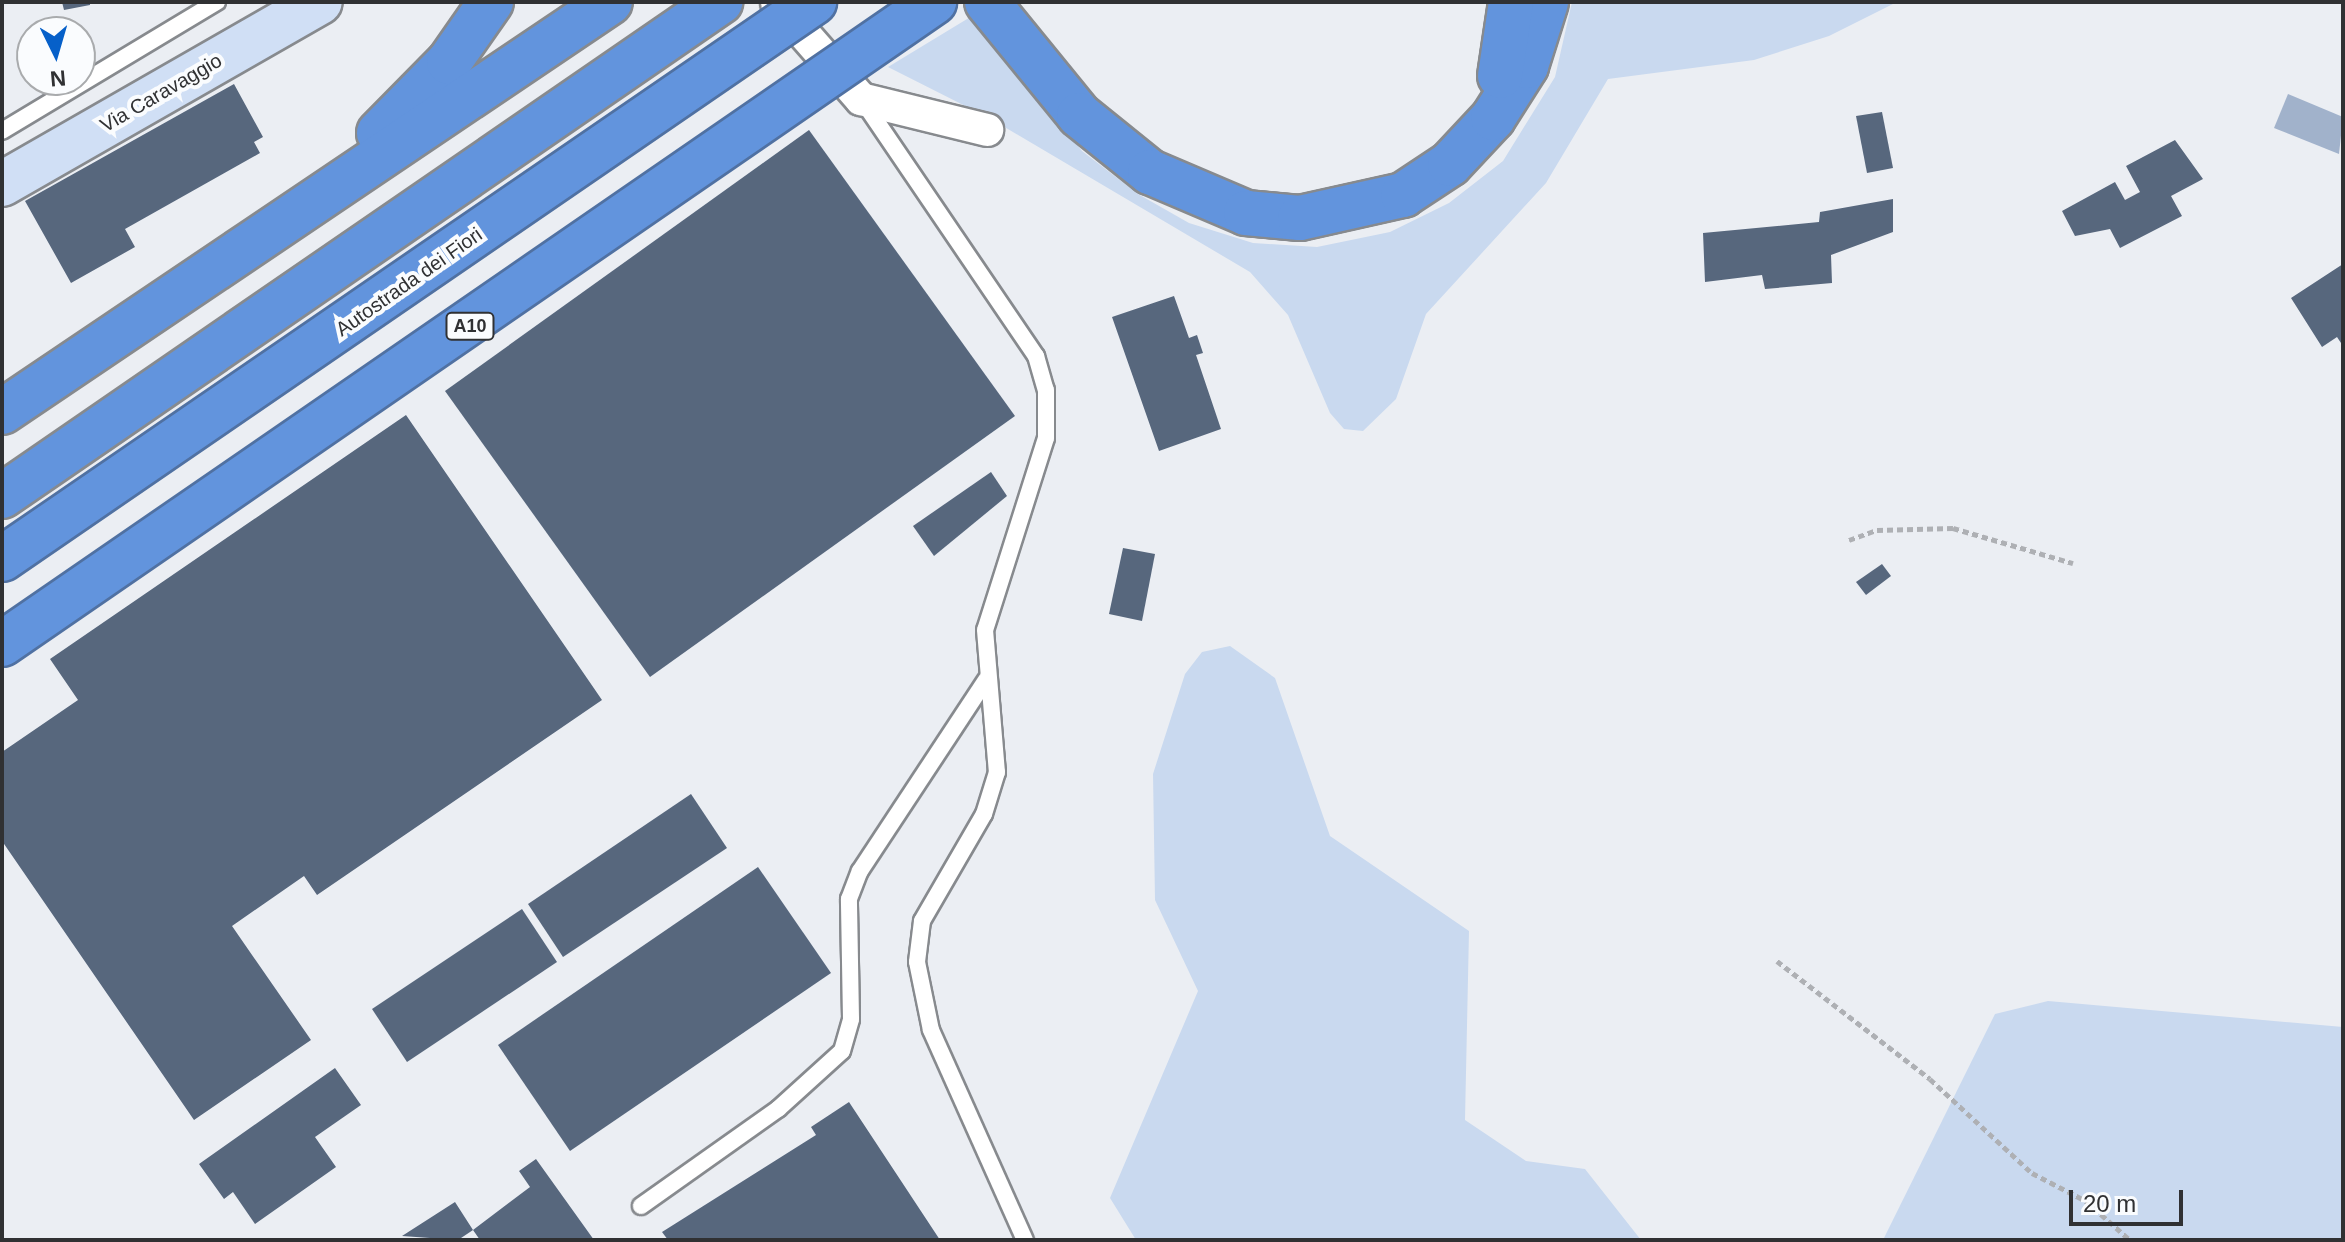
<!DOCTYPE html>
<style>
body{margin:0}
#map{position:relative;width:2345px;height:1242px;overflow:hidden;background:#ebeef3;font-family:Helvetica,sans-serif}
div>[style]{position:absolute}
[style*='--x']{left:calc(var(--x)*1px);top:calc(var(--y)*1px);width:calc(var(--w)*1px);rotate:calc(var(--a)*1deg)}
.green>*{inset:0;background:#c9d9ef}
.water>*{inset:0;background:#a1b2cb}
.building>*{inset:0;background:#57677d}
.path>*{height:5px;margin-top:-2.5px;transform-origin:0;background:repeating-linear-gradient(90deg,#aeb0b4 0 6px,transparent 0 10px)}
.roads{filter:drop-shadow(2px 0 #878a8e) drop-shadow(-2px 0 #878a8e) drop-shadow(0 2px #878a8e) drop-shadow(0 -2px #878a8e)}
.lane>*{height:16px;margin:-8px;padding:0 8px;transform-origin:8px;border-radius:8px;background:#fff}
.street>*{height:32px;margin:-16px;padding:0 16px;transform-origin:16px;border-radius:16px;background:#fff}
.secondary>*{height:44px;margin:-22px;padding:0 22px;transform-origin:22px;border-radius:22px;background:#d0dff5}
.highway>*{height:44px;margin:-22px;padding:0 22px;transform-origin:22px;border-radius:22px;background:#6294dd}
.bridges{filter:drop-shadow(2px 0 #5071a2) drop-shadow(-2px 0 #5071a2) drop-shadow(0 2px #5071a2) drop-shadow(0 -2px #5071a2)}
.highway-bridge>*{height:44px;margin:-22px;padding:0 22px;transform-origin:22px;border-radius:22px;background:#6294dd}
span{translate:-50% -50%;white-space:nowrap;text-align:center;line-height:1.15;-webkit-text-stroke:8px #fafcfe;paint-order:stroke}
.shield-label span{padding:2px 6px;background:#fafcfe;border:2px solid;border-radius:6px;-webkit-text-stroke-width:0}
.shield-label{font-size:18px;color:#303133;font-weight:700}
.street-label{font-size:20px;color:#303133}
.frame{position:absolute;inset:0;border:4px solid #303133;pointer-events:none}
.north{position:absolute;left:16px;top:16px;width:80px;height:80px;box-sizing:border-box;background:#fafcfe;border:2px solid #a9abad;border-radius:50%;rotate:175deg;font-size:22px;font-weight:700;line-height:32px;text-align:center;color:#303133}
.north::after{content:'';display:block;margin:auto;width:28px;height:36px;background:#0660c9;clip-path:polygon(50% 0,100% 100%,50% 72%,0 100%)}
.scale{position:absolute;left:2069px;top:1190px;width:114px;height:36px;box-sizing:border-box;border:4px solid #303133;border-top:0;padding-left:10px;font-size:24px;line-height:28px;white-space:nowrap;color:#303133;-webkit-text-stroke:6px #fafcfe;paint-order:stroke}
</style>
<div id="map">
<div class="green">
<div style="clip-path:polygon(1572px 2px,1897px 2px,1829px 36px,1754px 60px,1608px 79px,1546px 183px,1426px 314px,1396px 399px,1363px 431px,1344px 429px,1330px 413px,1288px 315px,1250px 272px,991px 119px,888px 67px,972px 16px,1082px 151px,1138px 194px,1189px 223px,1253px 243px,1317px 247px,1390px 232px,1449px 203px,1503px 161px,1555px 77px)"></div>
<div style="clip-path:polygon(1230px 646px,1275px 678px,1330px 836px,1469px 931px,1465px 1120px,1526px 1161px,1585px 1169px,1641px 1240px,1136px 1240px,1110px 1198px,1198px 991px,1155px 900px,1153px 774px,1185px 674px,1202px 652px)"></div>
<div style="clip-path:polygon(2048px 1001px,2343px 1027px,2343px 1240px,1883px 1240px,1995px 1014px)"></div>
</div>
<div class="water">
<div style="clip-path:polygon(2288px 94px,2343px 117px,2339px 154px,2274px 128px)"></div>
</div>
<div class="building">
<div style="clip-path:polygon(62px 2px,90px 2px,90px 5px,64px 10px)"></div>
<div style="clip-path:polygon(234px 84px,263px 137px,254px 142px,260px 153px,125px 229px,135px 247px,71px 283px,25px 201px)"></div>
<div style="clip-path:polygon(1882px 112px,1893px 168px,1867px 173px,1856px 116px)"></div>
<div style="clip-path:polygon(809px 130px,1015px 416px,650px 677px,445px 391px)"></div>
<div style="clip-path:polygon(2175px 140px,2203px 179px,2171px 196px,2182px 216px,2120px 248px,2110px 229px,2075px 236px,2062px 211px,2115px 182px,2125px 200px,2140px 192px,2126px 166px)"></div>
<div style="clip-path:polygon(1893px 199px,1893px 232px,1831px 255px,1832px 283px,1765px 289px,1762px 275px,1705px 282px,1703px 233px,1819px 222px,1820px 212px)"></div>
<div style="clip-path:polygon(2343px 264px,2343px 346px,2337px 337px,2322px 347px,2291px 298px)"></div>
<div style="clip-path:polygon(1174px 296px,1189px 338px,1197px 335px,1203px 353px,1196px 355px,1221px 429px,1159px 451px,1112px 317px)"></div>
<div style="clip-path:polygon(406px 415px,602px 700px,317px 895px,304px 876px,232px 926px,311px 1040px,194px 1120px,2px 841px,2px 752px,78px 700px,50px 659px)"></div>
<div style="clip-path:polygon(991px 472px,1007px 496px,934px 556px,913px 526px)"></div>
<div style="clip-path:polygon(1123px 548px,1155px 554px,1142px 621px,1109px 614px)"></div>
<div style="clip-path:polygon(1882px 564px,1891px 576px,1866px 595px,1856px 582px)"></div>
<div style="clip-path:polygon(691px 794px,727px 848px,563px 957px,528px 904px)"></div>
<div style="clip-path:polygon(758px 867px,831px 973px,570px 1151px,498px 1045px)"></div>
<div style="clip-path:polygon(522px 909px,557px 962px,407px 1062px,372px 1009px)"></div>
<div style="clip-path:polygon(335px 1068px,361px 1105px,315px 1137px,336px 1167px,255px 1224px,233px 1192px,224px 1199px,199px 1164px)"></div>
<div style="clip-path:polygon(849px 1102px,940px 1240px,668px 1240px,662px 1232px,816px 1135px,811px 1127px)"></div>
<div style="clip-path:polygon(536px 1159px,594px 1240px,480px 1240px,473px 1230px,458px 1240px,402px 1236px,455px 1202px,473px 1230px,530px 1187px,519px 1171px)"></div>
</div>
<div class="path">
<div style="--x:1849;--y:540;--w:30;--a:-20"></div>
<div style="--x:1877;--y:530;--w:76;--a:-1.5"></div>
<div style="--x:1953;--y:528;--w:125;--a:16.3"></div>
<div style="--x:1777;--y:961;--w:193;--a:37.6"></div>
<div style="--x:1930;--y:1079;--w:139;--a:42.7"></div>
<div style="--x:2032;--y:1173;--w:61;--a:27.4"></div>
<div style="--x:2086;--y:1201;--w:59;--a:41.6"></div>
</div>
<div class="roads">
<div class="lane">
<div style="--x:862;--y:100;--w:310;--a:55.8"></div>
<div style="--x:1036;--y:356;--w:35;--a:74"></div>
<div style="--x:1046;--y:390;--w:48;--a:90"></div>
<div style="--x:1046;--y:438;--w:201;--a:107.6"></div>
<div style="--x:985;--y:630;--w:143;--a:85.2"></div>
<div style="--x:997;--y:772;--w:44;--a:107.2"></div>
<div style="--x:984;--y:814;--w:124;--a:120.1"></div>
<div style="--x:922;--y:921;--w:41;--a:97"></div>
<div style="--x:917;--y:962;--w:69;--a:78.4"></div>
<div style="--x:931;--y:1030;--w:230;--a:65.9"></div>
<div style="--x:2;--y:131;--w:251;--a:-31"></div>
<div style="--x:641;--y:1206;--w:168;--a:-35.3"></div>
<div style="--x:778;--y:1109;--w:86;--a:-42.2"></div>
<div style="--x:842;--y:1051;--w:33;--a:-74"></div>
<div style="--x:851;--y:1019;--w:120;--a:-91"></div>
<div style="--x:849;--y:899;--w:30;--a:-69"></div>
<div style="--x:860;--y:871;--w:229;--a:-56.6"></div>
</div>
<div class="street">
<div style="--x:777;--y:3;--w:128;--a:48.8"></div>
<div style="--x:861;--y:99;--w:130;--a:13.8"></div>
</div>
<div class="secondary">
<div style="--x:2;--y:184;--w:366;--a:-29.8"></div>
</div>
<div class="highway">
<div style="--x:987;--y:2;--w:146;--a:50.8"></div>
<div style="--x:1079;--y:115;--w:91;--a:38.8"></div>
<div style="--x:1150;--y:172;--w:104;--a:23.1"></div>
<div style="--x:1246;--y:213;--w:54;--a:5.3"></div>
<div style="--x:1300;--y:218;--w:106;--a:-12.6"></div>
<div style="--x:1403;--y:195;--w:56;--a:-33.4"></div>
<div style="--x:1450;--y:164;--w:63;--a:-46.9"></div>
<div style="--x:1493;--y:118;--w:62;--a:-57.6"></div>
<div style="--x:1526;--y:66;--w:67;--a:-72.6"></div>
<div style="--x:1500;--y:76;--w:75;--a:-81.5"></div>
<div style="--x:379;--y:133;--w:100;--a:-45.4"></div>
<div style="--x:449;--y:62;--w:73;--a:-55"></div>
<div style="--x:2;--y:412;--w:733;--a:-33.99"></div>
<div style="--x:2;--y:496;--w:872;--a:-34.53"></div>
</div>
</div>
<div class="bridges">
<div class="highway-bridge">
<div style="--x:2;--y:559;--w:985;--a:-34.45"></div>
<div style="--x:2;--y:644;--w:1132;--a:-34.56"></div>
</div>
</div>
<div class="shield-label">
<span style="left:470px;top:326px">A10</span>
</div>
<div class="street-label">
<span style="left:161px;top:93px;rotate:-30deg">Via Caravaggio</span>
<span style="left:409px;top:282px;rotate:-35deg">Autostrada dei Fiori</span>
</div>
<div class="frame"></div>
<div class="north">N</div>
<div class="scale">20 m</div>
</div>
